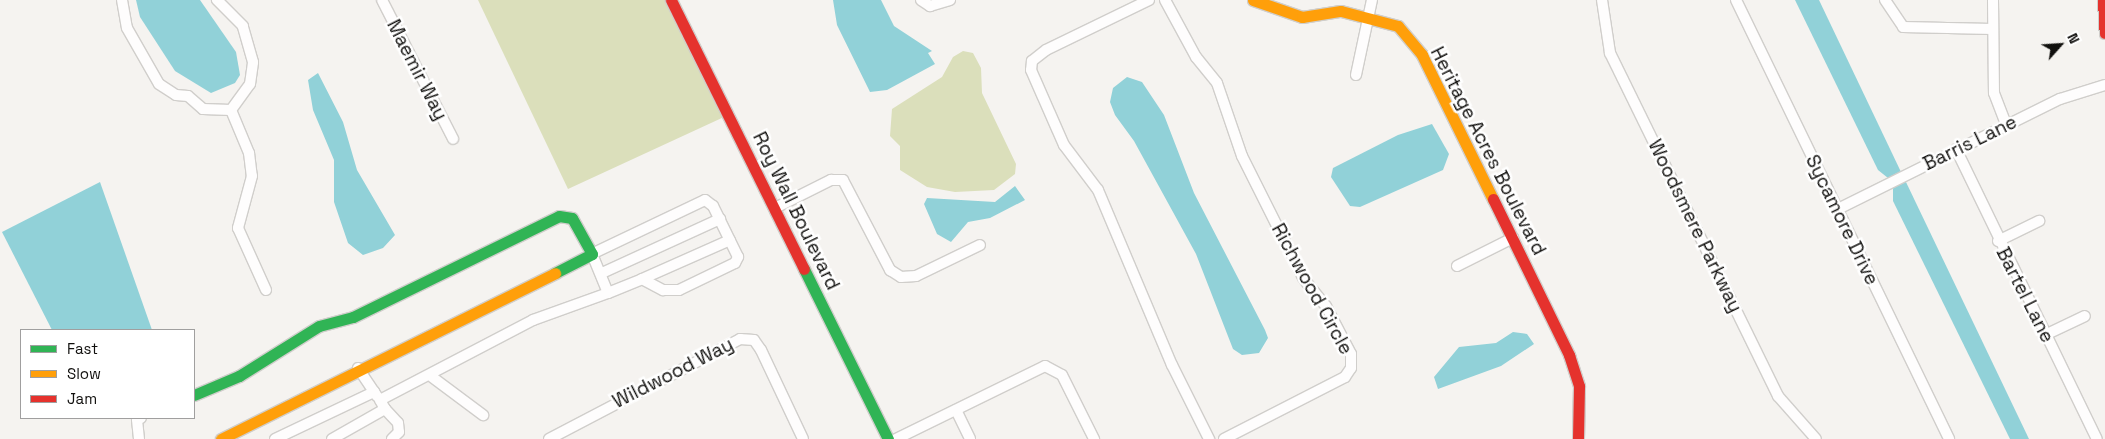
<!DOCTYPE html>
<style>
body{margin:0}
#map{position:relative;width:2105px;height:439px;overflow:hidden;background:#f5f3f0;font-family:"Space Grotesk",sans-serif}
div>[style]{position:absolute}
[style*='--x']{left:calc(var(--x)*1px);top:calc(var(--y)*1px);width:calc(var(--w)*1px);rotate:calc(var(--a)*1deg)}
.green>*{inset:0;background:#dbdfbb}
.water>*{inset:0;background:#91d1d8}
.roads{filter:drop-shadow(1px 0 #d0cecb) drop-shadow(-1px 0 #d0cecb) drop-shadow(0 1px #d0cecb) drop-shadow(0 -1px #d0cecb)}
.street>*{height:10px;margin:-5px;padding:0 5px;transform-origin:5px;border-radius:5px;background:#fefdfd}
.fast>*{height:11px;margin:-5.5px;padding:0 5.5px;transform-origin:5.5px;border-radius:5.5px;background:#30b455}
.slow>*{height:11px;margin:-5.5px;padding:0 5.5px;transform-origin:5.5px;border-radius:5.5px;background:#ff9f0a}
.jam>*{height:11px;margin:-5.5px;padding:0 5.5px;transform-origin:5.5px;border-radius:5.5px;background:#e5322d}
span{translate:-50% -50%;white-space:nowrap;text-align:center;line-height:1.15;-webkit-text-stroke:5px #fff;paint-order:stroke}
.street-label{font-size:19px;color:#11100e}
.legend{position:absolute;left:20px;top:329px;width:175px;height:90px;box-sizing:border-box;background:#fff;border:1px solid #a09f9f;margin:0;padding:6px 9px;list-style:none;font-size:15px;color:#11100e}
.legend li{display:flex;align-items:center;gap:10px;height:25px}
.legend b{width:25px;border:1px solid #a09f9f}
.north{position:absolute;left:2035px;top:20px;width:50px;height:50px;-webkit-text-stroke:4px #fff;paint-order:stroke;rotate:64deg;font-size:14px;font-weight:700;line-height:20px;text-align:center;color:#11100e}
.north::after{content:'';display:block;margin:auto;width:18px;height:22px;background:#11100e;clip-path:polygon(50% 0,100% 100%,50% 72%,0 100%)}
</style>
<div id="map">
<div class="green">
<div style="clip-path:polygon(478px 0,665px 0,724px 117px,568px 189px)"></div>
<div style="clip-path:polygon(963px 51px,973px 53px,981px 68px,982px 93px,1016px 164px,1015px 174px,994px 190px,955px 192px,927px 187px,900px 170px,900px 146px,890px 136px,892px 109px,942px 77px,953px 57px)"></div>
</div>
<div class="water">
<div style="clip-path:polygon(136px 0,200px 0,236px 52px,240px 75px,235px 83px,211px 93px,175px 71px,140px 17px)"></div>
<div style="clip-path:polygon(833px 0,881px 0,894px 26px,932px 51px,928px 53px,935px 64px,887px 90px,870px 92px,837px 25px)"></div>
<div style="clip-path:polygon(1795px 0,1819px 0,1901px 172px,1888px 178px,1878px 170px)"></div>
<div style="clip-path:polygon(318px 73px,343px 122px,357px 170px,395px 235px,383px 248px,363px 255px,348px 243px,334px 202px,334px 160px,313px 110px,308px 80px)"></div>
<div style="clip-path:polygon(1127px 77px,1142px 82px,1164px 115px,1194px 193px,1265px 330px,1268px 338px,1259px 353px,1242px 355px,1233px 349px,1196px 254px,1134px 141px,1115px 115px,1110px 102px,1113px 88px)"></div>
<div style="clip-path:polygon(1432px 124px,1449px 154px,1443px 170px,1360px 207px,1350px 206px,1331px 177px,1333px 168px,1398px 135px)"></div>
<div style="clip-path:polygon(1905px 180px,2029px 439px,2010px 439px,1893px 201px,1893px 186px)"></div>
<div style="clip-path:polygon(100px 182px,152px 330px,52px 330px,2px 232px)"></div>
<div style="clip-path:polygon(1015px 186px,1025px 200px,990px 218px,968px 222px,951px 242px,937px 234px,924px 204px,927px 198px,995px 202px)"></div>
<div style="clip-path:polygon(1513px 332px,1527px 334px,1534px 344px,1501px 366px,1438px 389px,1434px 377px,1459px 347px,1496px 343px)"></div>
</div>
<div class="roads">
<div class="street">
<div style="--x:122;--y:0;--w:28;--a:80"></div>
<div style="--x:127;--y:28;--w:64;--a:60.3"></div>
<div style="--x:159;--y:84;--w:20;--a:33"></div>
<div style="--x:176;--y:95;--w:12;--a:5"></div>
<div style="--x:188;--y:96;--w:20;--a:41"></div>
<div style="--x:203;--y:109;--w:28;--a:2"></div>
<div style="--x:231;--y:110;--w:32;--a:-54"></div>
<div style="--x:250;--y:84;--w:22;--a:-82"></div>
<div style="--x:253;--y:62;--w:37;--a:-106"></div>
<div style="--x:243;--y:26;--w:37;--a:-135"></div>
<div style="--x:382;--y:0;--w:156;--a:62.9"></div>
<div style="--x:921;--y:0;--w:11;--a:34"></div>
<div style="--x:930;--y:6;--w:21;--a:-17"></div>
<div style="--x:1149;--y:0;--w:114;--a:154.1"></div>
<div style="--x:1046;--y:50;--w:18;--a:142"></div>
<div style="--x:1032;--y:61;--w:9;--a:96"></div>
<div style="--x:1031;--y:70;--w:82;--a:66.3"></div>
<div style="--x:1064;--y:145;--w:56;--a:52.9"></div>
<div style="--x:1098;--y:190;--w:190;--a:67.1"></div>
<div style="--x:1172;--y:365;--w:83;--a:63.4"></div>
<div style="--x:1165;--y:0;--w:65;--a:61.5"></div>
<div style="--x:1196;--y:57;--w:33;--a:51"></div>
<div style="--x:1217;--y:83;--w:77;--a:71.1"></div>
<div style="--x:1242;--y:156;--w:136;--a:63.4"></div>
<div style="--x:1303;--y:278;--w:36;--a:51"></div>
<div style="--x:1326;--y:306;--w:54;--a:62.5"></div>
<div style="--x:1351;--y:354;--w:14;--a:90"></div>
<div style="--x:1351;--y:368;--w:11;--a:124"></div>
<div style="--x:1345;--y:377;--w:136;--a:152.9"></div>
<div style="--x:1602;--y:0;--w:54;--a:81.4"></div>
<div style="--x:1610;--y:53;--w:382;--a:63.9"></div>
<div style="--x:1778;--y:396;--w:57;--a:48.5"></div>
<div style="--x:1736;--y:0;--w:488;--a:64.1"></div>
<div style="--x:1885;--y:0;--w:32;--a:56"></div>
<div style="--x:1903;--y:27;--w:89;--a:1.3"></div>
<div style="--x:1993;--y:0;--w:93;--a:89.4"></div>
<div style="--x:1994;--y:93;--w:33;--a:69"></div>
<div style="--x:1356;--y:75;--w:77;--a:-78"></div>
<div style="--x:231;--y:110;--w:47;--a:67.3"></div>
<div style="--x:249;--y:153;--w:23;--a:83"></div>
<div style="--x:252;--y:176;--w:54;--a:105.1"></div>
<div style="--x:238;--y:228;--w:68;--a:65.7"></div>
<div style="--x:1956;--y:149;--w:322;--a:64.1"></div>
<div style="--x:775;--y:208;--w:63;--a:-26.6"></div>
<div style="--x:831;--y:180;--w:12;--a:0"></div>
<div style="--x:843;--y:180;--w:102;--a:62.4"></div>
<div style="--x:890;--y:270;--w:13;--a:32"></div>
<div style="--x:901;--y:277;--w:15;--a:-4"></div>
<div style="--x:916;--y:276;--w:71;--a:-25.8"></div>
<div style="--x:1838;--y:209;--w:248;--a:-26.4"></div>
<div style="--x:2060;--y:99;--w:47;--a:-17.3"></div>
<div style="--x:1998;--y:241;--w:46;--a:-26"></div>
<div style="--x:1457;--y:266;--w:63;--a:-26.6"></div>
<div style="--x:602;--y:273;--w:130;--a:-24.6"></div>
<div style="--x:642;--y:279;--w:96;--a:-23.9"></div>
<div style="--x:2045;--y:335;--w:44;--a:-25.4"></div>
<div style="--x:358;--y:368;--w:34;--a:56"></div>
<div style="--x:432;--y:377;--w:64;--a:36.7"></div>
<div style="--x:385;--y:409;--w:19;--a:47"></div>
<div style="--x:398;--y:423;--w:9;--a:84"></div>
<div style="--x:399;--y:432;--w:10;--a:135"></div>
<div style="--x:956;--y:410;--w:32;--a:64"></div>
<div style="--x:139;--y:439;--w:20;--a:-96"></div>
<div style="--x:137;--y:419;--w:4;--a:-14"></div>
<div style="--x:275;--y:439;--w:110;--a:-25.4"></div>
<div style="--x:332;--y:439;--w:61;--a:-29.5"></div>
<div style="--x:385;--y:409;--w:10;--a:-119"></div>
<div style="--x:380;--y:400;--w:173;--a:-27.6"></div>
<div style="--x:533;--y:320;--w:80;--a:-19.8"></div>
<div style="--x:608;--y:293;--w:37;--a:-22"></div>
<div style="--x:642;--y:279;--w:24;--a:28"></div>
<div style="--x:663;--y:290;--w:16;--a:0"></div>
<div style="--x:679;--y:290;--w:62;--a:-25.7"></div>
<div style="--x:735;--y:263;--w:7;--a:-63"></div>
<div style="--x:738;--y:257;--w:57;--a:-116.1"></div>
<div style="--x:713;--y:206;--w:10;--a:-143"></div>
<div style="--x:705;--y:200;--w:125;--a:154.5"></div>
<div style="--x:592;--y:254;--w:42;--a:67.7"></div>
<div style="--x:549;--y:439;--w:216;--a:-27.6"></div>
<div style="--x:740;--y:339;--w:14;--a:4"></div>
<div style="--x:754;--y:340;--w:12;--a:55"></div>
<div style="--x:761;--y:350;--w:98;--a:64.7"></div>
<div style="--x:896;--y:439;--w:166;--a:-26.1"></div>
<div style="--x:1045;--y:366;--w:19;--a:28"></div>
<div style="--x:1062;--y:375;--w:72;--a:63.4"></div>
</div>
<div class="fast">
<div style="--x:804;--y:269;--w:190;--a:63.7"></div>
<div style="--x:194;--y:395;--w:49;--a:-22.9"></div>
<div style="--x:239;--y:376;--w:94;--a:-32"></div>
<div style="--x:319;--y:326;--w:35;--a:-15"></div>
<div style="--x:353;--y:317;--w:229;--a:-26.1"></div>
<div style="--x:559;--y:216;--w:13;--a:9"></div>
<div style="--x:572;--y:218;--w:41;--a:60.9"></div>
<div style="--x:592;--y:254;--w:42;--a:152.8"></div>
</div>
<div class="slow">
<div style="--x:1253;--y:0;--w:52;--a:19.1"></div>
<div style="--x:1302;--y:17;--w:39;--a:-9"></div>
<div style="--x:1341;--y:11;--w:59;--a:14.7"></div>
<div style="--x:1398;--y:26;--w:38;--a:50"></div>
<div style="--x:1422;--y:55;--w:161;--a:63.8"></div>
<div style="--x:221;--y:439;--w:373;--a:-26.4"></div>
</div>
<div class="jam">
<div style="--x:671;--y:0;--w:300;--a:63.7"></div>
<div style="--x:2103;--y:0;--w:33;--a:87"></div>
<div style="--x:1493;--y:199;--w:174;--a:64"></div>
<div style="--x:1569;--y:355;--w:33;--a:72"></div>
<div style="--x:1579;--y:386;--w:53;--a:91.1"></div>
</div>
</div>
<div class="street-label">
<span style="left:417px;top:70px;rotate:63deg">Maemir Way</span>
<span style="left:1970px;top:143px;rotate:-26deg">Barris Lane</span>
<span style="left:1488px;top:151px;rotate:63deg">Heritage Acres Boulevard</span>
<span style="left:796px;top:211px;rotate:64deg">Roy Wall Boulevard</span>
<span style="left:1842px;top:220px;rotate:64deg">Sycamore Drive</span>
<span style="left:1695px;top:226px;rotate:64deg">Woodsmere Parkway</span>
<span style="left:1312px;top:289px;rotate:61deg">Richwood Circle</span>
<span style="left:2025px;top:295px;rotate:63deg">Bartel Lane</span>
<span style="left:673px;top:373px;rotate:-27deg">Wildwood Way</span>
</div>
<ul class="legend">
<li><b style="height:6px;background:#30b455"></b>Fast</li>
<li><b style="height:6px;background:#ff9f0a"></b>Slow</li>
<li><b style="height:6px;background:#e5322d"></b>Jam</li>
</ul>
<div class="north">N</div>
</div>
